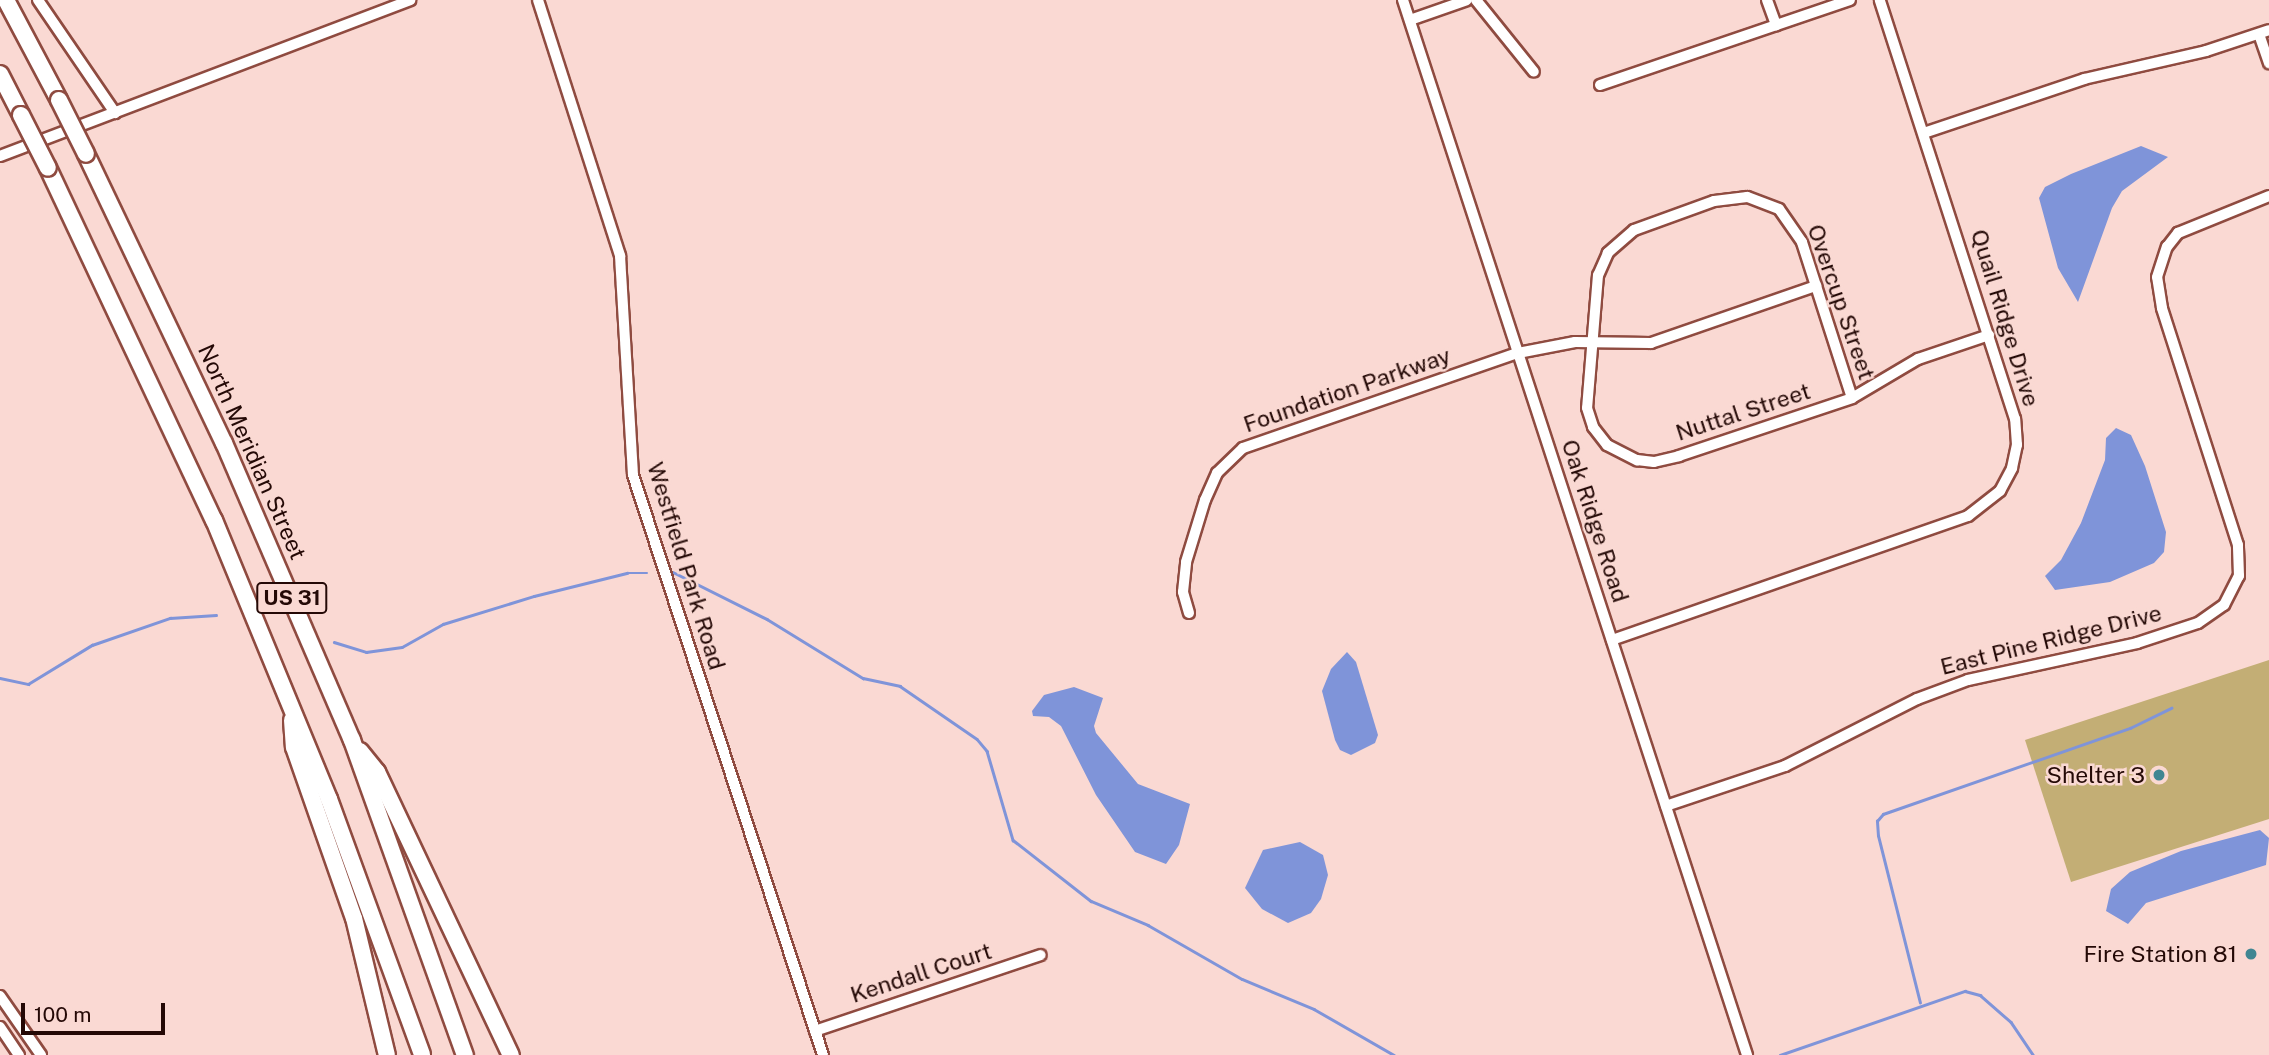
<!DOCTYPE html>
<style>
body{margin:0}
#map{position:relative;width:2269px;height:1055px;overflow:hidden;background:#fad9d3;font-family:"Public Sans",sans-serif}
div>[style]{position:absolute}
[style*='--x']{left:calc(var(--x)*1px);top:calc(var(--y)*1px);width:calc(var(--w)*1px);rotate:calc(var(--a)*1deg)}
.green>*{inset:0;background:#c3ae75}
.water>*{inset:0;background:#7f94d9}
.stream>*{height:2.5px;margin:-1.25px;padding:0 1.25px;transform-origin:1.25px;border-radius:1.25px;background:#7f94d9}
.roads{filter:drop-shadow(2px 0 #8f4b40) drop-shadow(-2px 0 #8f4b40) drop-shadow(0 2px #8f4b40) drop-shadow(0 -2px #8f4b40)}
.minor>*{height:10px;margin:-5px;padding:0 5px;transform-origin:5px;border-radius:5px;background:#fff}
.highway>*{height:16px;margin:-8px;padding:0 8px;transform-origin:8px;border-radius:8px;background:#fff}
.bridges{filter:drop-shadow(2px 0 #8f4b40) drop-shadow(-2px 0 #8f4b40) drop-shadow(0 2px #8f4b40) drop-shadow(0 -2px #8f4b40)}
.highway-bridge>*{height:16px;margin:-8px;padding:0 8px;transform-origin:8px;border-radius:8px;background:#fff}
.dots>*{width:19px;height:19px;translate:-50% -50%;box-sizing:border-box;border:4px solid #fad9d3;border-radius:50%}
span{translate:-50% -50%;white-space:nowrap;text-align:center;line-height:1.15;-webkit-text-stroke:5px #fad9d3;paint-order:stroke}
.shield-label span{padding:2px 5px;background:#fad9d3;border:2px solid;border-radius:5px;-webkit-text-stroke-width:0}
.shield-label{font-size:21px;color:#240906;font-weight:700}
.street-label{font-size:23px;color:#240906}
.poi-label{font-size:23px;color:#240906}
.right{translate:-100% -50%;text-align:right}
.scale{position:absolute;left:21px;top:1003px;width:144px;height:32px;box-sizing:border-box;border:4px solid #240906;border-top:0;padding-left:9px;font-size:21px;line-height:24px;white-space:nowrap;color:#240906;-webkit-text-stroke:5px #fad9d3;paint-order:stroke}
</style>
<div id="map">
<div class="green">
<div style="clip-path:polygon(2269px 660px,2269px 819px,2071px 882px,2025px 740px)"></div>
</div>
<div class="water">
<div style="clip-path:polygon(2141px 146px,2168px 157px,2122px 191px,2112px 208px,2078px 302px,2058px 268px,2039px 198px,2045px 187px,2071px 174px)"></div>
<div style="clip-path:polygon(2116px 428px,2131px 435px,2145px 466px,2166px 532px,2164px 552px,2154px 563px,2110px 582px,2055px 590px,2045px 576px,2061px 560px,2081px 523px,2105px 460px,2106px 438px)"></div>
<div style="clip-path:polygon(1347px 652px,1356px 662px,1378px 735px,1375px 743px,1351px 755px,1340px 750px,1335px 740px,1322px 691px,1331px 669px)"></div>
<div style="clip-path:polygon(1074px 687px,1103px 698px,1094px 726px,1096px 733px,1138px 784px,1190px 804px,1179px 845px,1166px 864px,1135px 852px,1096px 795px,1061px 726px,1049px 717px,1033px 716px,1032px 711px,1044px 695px)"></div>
<div style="clip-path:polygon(2260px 830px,2269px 838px,2266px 865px,2146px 903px,2128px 924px,2106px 911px,2111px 889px,2130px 872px,2181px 851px)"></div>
<div style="clip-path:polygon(1300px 842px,1323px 855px,1328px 875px,1321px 899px,1311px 913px,1288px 923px,1262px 909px,1245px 888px,1263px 850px)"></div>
</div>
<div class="stream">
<div style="--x:673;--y:572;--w:105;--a:26.6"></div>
<div style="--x:767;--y:619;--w:113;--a:31.6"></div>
<div style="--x:863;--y:678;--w:38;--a:12"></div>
<div style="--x:900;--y:686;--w:93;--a:34.5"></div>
<div style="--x:977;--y:739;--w:16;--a:50"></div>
<div style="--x:987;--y:751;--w:93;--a:73.7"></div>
<div style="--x:1013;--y:840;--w:99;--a:38"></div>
<div style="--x:1091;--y:901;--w:62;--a:22.8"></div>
<div style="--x:1148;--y:925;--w:108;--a:29.9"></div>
<div style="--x:1242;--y:979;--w:78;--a:22.6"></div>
<div style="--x:1314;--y:1009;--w:92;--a:29.9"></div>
<div style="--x:334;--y:642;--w:34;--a:17"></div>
<div style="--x:366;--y:652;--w:36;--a:-8"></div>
<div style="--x:402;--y:647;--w:47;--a:-29.3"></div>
<div style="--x:443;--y:624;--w:95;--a:-17.1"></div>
<div style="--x:534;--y:596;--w:96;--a:-13.9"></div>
<div style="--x:627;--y:573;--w:20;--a:0"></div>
<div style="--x:0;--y:678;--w:29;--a:12"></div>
<div style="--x:28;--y:684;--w:75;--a:-31.4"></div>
<div style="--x:92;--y:645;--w:83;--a:-19.1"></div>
<div style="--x:170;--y:618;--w:46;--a:-3.7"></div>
<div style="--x:1920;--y:1003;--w:172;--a:-104.1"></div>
<div style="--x:1878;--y:836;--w:15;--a:-94"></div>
<div style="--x:1877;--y:821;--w:9;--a:-49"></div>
<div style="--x:1883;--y:814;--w:262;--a:-19.2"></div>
<div style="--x:2130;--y:728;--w:46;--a:-26"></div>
<div style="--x:1780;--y:1055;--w:196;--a:-19.1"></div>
<div style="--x:1965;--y:991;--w:16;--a:15"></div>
<div style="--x:1980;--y:995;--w:41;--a:41.1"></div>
<div style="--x:2011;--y:1022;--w:40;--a:56"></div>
</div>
<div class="roads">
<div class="minor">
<div style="--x:38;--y:0;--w:137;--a:55.7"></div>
<div style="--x:538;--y:0;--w:269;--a:72.2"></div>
<div style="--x:620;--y:256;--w:219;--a:86.6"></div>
<div style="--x:633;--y:475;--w:610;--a:71.86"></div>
<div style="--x:1403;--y:0;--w:1110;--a:71.94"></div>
<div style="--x:1476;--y:0;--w:92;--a:51.1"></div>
<div style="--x:1767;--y:0;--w:27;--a:70"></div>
<div style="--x:1410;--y:20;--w:60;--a:-19.3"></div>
<div style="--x:2259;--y:34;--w:31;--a:71"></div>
<div style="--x:1600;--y:85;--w:264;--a:-18.8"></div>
<div style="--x:1924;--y:133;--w:169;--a:-18.6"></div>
<div style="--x:2084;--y:79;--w:125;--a:-12.9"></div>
<div style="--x:2206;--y:51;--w:66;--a:-18.4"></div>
<div style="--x:0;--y:156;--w:439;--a:-20.8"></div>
<div style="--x:1852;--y:398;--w:164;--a:-107.8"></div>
<div style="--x:1802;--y:242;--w:40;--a:-124.9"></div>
<div style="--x:1779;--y:209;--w:34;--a:-159"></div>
<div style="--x:1747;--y:197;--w:33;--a:173"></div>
<div style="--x:1714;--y:201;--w:85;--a:160.1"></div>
<div style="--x:1634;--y:230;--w:35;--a:139"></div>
<div style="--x:1608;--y:253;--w:24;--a:114"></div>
<div style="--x:1598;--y:275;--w:133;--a:94.7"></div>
<div style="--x:1587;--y:408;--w:20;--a:72"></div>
<div style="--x:1593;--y:427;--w:23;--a:52"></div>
<div style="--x:1607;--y:445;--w:34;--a:27"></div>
<div style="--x:1637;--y:460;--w:17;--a:7"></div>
<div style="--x:1654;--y:462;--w:26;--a:-13"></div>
<div style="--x:1679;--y:456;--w:182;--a:-18.5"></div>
<div style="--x:1852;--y:398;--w:77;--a:-30.6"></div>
<div style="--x:1918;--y:359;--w:75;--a:-18.7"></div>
<div style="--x:1189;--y:613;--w:22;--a:-106"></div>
<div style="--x:1183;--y:592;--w:30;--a:-84"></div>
<div style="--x:1186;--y:562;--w:65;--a:-73"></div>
<div style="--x:1205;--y:500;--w:30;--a:-66"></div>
<div style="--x:1217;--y:473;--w:36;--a:-44"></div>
<div style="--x:1243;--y:448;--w:291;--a:-19.1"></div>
<div style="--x:1518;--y:353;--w:58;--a:-10.9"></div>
<div style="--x:1575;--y:342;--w:76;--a:0.8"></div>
<div style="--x:1651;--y:343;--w:175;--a:-19.1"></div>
<div style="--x:1612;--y:640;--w:377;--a:-19.2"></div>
<div style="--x:1968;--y:516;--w:41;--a:-38"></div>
<div style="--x:2000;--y:491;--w:26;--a:-62"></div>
<div style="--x:2012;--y:468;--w:24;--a:-78"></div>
<div style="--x:2017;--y:445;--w:26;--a:-94"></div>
<div style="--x:2015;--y:419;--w:440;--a:-107.9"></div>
<div style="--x:1666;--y:806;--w:126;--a:-18.6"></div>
<div style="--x:1785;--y:766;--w:148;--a:-26.9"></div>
<div style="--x:1917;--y:699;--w:54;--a:-20.4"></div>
<div style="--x:1968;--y:680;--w:173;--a:-12.3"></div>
<div style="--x:2137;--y:643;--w:64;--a:-18.2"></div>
<div style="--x:2198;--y:623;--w:32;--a:-35"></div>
<div style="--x:2224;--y:605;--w:33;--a:-63"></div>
<div style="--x:2239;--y:576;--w:31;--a:-92"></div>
<div style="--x:2238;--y:545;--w:249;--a:-107.8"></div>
<div style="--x:2162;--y:308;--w:31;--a:-99"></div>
<div style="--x:2157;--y:277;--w:32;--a:-72"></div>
<div style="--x:2167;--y:247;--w:18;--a:-52"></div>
<div style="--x:2178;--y:233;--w:98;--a:-22.1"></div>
<div style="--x:0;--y:996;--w:72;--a:55.2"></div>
<div style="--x:0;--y:1027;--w:34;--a:56"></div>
<div style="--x:815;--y:1031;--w:238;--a:-18.6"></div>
</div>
<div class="highway">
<div style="--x:6;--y:0;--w:113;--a:62.1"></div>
<div style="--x:0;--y:74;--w:46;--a:62.9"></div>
<div style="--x:86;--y:154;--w:320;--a:64.5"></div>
<div style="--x:224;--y:443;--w:323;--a:66.7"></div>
<div style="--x:352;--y:740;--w:335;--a:70.3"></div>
<div style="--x:48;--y:168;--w:389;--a:64.8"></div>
<div style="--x:214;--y:520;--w:302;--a:67.6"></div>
<div style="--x:329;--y:799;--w:272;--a:70"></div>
<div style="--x:292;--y:720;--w:27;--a:86"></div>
<div style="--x:294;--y:747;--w:181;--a:70.7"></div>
<div style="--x:354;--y:918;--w:141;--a:76.5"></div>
<div style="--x:360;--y:751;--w:27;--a:51"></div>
<div style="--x:377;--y:772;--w:313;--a:64.7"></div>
</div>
</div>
<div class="bridges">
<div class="highway-bridge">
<div style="--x:59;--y:100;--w:60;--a:63.4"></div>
<div style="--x:21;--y:115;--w:59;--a:63"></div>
</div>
</div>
<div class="dots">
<div style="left:2159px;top:775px;background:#408692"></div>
<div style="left:2251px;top:954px;background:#408692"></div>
</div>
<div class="shield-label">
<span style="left:292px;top:598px">US 31</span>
</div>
<div class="street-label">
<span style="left:1841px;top:302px;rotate:71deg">Overcup Street</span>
<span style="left:2005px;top:318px;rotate:73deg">Quail Ridge Drive</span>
<span style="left:1347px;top:390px;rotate:-19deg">Foundation Parkway</span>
<span style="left:1743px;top:412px;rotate:-18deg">Nuttal Street</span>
<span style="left:252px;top:452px;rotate:66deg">North Meridian Street</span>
<span style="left:1595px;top:521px;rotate:72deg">Oak Ridge Road</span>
<span style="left:686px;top:566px;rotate:73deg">Westfield Park Road</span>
<span style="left:2051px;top:640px;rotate:-14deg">East Pine Ridge Drive</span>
<span style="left:921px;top:973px;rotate:-18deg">Kendall Court</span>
</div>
<div class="poi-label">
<span class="right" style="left:2145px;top:775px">Shelter 3</span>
<span class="right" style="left:2237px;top:954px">Fire Station 81</span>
</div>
<div class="scale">100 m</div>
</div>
